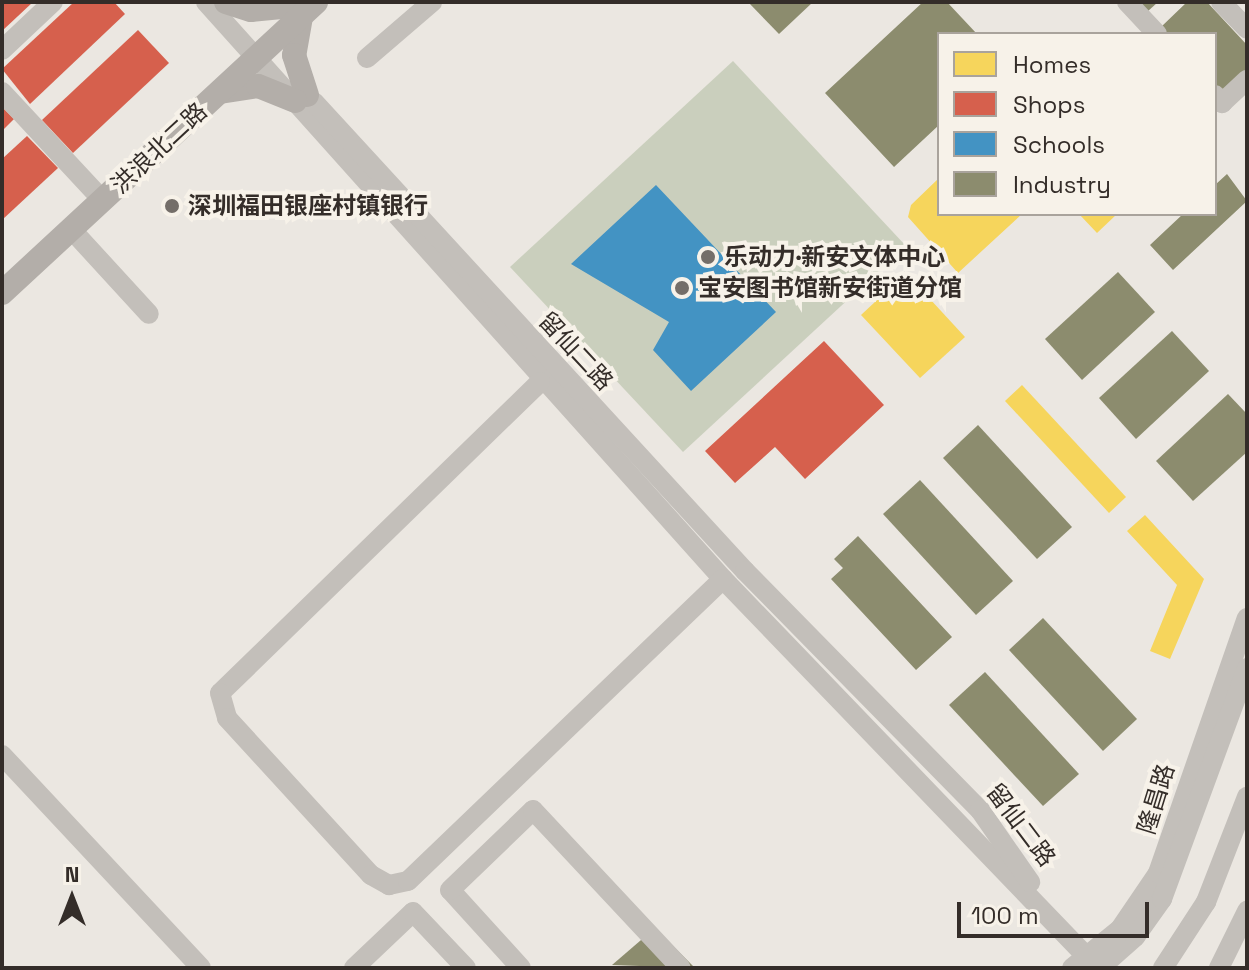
<!DOCTYPE html>
<meta charset="utf-8">
<style>
body{margin:0}
#map{position:relative;width:1249px;height:970px;overflow:hidden;background:#ebe7e1;font-family:"Space Grotesk","Noto Sans SC",sans-serif}
div>[style]{position:absolute}
[style*='--x']{left:calc(var(--x)*1px);top:calc(var(--y)*1px);width:calc(var(--w)*1px);rotate:calc(var(--a)*1deg)}
.green>*{inset:0;background:#cacfbd}
.homes>*{inset:0;background:#f6d55c}
.shops>*{inset:0;background:#d6604d}
.schools>*{inset:0;background:#4393c3}
.industry>*{inset:0;background:#8c8c6e}
.minor>*{height:20px;margin:-10px;padding:0 10px;transform-origin:10px;border-radius:10px;background:#c3bfba}
.major>*{height:24px;margin:-12px;padding:0 12px;transform-origin:12px;border-radius:12px;background:#b3aea9}
.dots>*{width:22px;height:22px;translate:-50% -50%;box-sizing:border-box;border:4px solid #f7f2e9;border-radius:50%}
span{translate:-50% -50%;white-space:nowrap;text-align:center;line-height:1.15;-webkit-text-stroke:8px #f7f2e9;paint-order:stroke}
.street-label{font-size:24px;color:#342d29}
.poi-label{font-size:24px;color:#342d29;font-weight:700}
.left{translate:0 -50%;text-align:left}
.frame{position:absolute;inset:0;border:4px solid #342d29;pointer-events:none}
.legend{position:absolute;left:937px;top:32px;width:280px;height:184px;box-sizing:border-box;background:#f7f2e9;border:2px solid #a9a39c;margin:0;padding:10px 14px;list-style:none;font-size:24px;color:#342d29}
.legend li{display:flex;align-items:center;gap:16px;height:40px}
.legend b{width:40px;border:2px solid #a9a39c}
.north{position:absolute;left:32px;top:858px;width:80px;height:80px;-webkit-text-stroke:6px #f7f2e9;paint-order:stroke;rotate:0deg;font-size:22px;font-weight:700;line-height:32px;text-align:center;color:#342d29}
.north::after{content:'';display:block;margin:auto;width:28px;height:36px;background:#342d29;clip-path:polygon(50% 0,100% 100%,50% 72%,0 100%)}
.scale{position:absolute;left:957px;top:902px;width:192px;height:36px;box-sizing:border-box;border:4px solid #342d29;border-top:0;padding-left:10px;font-size:24px;line-height:28px;white-space:nowrap;color:#342d29;-webkit-text-stroke:6px #f7f2e9;paint-order:stroke}
</style>
<div id="map">
<div class="green">
<div style="clip-path:polygon(733px 61px,906px 246px,683px 452px,510px 267px)"></div>
</div>
<div class="homes">
<div style="clip-path:polygon(939px 178px,939px 214px,1022px 214px,958px 273px,908px 217px,911px 205px)"></div>
<div style="clip-path:polygon(1079px 214px,1117px 214px,1097px 233px)"></div>
<div style="clip-path:polygon(906px 273px,965px 337px,920px 378px,861px 315px)"></div>
<div style="clip-path:polygon(1022px 385px,1126px 497px,1109px 513px,1005px 401px)"></div>
<div style="clip-path:polygon(1145px 515px,1204px 579px,1170px 659px,1150px 651px,1177px 585px,1127px 531px)"></div>
</div>
<div class="shops">
<div style="clip-path:polygon(2px 2px,33px 2px,2px 31px)"></div>
<div style="clip-path:polygon(74px 2px,114px 2px,125px 14px,30px 104px,2px 69px)"></div>
<div style="clip-path:polygon(138px 30px,169px 63px,73px 153px,42px 120px)"></div>
<div style="clip-path:polygon(2px 107px,14px 119px,2px 131px)"></div>
<div style="clip-path:polygon(27px 136px,58px 168px,2px 220px,2px 159px)"></div>
<div style="clip-path:polygon(824px 341px,884px 405px,805px 479px,775px 447px,735px 483px,705px 451px)"></div>
</div>
<div class="schools">
<div style="clip-path:polygon(656px 185px,776px 312px,691px 391px,653px 350px,669px 322px,571px 264px)"></div>
</div>
<div class="industry">
<div style="clip-path:polygon(748px 2px,813px 2px,779px 34px)"></div>
<div style="clip-path:polygon(923px 2px,947px 2px,977px 34px,939px 34px,939px 125px,894px 167px,825px 93px)"></div>
<div style="clip-path:polygon(1138px 2px,1158px 2px,1147px 12px)"></div>
<div style="clip-path:polygon(1187px 2px,1207px 2px,1247px 45px,1247px 73px,1224px 94px,1215px 85px,1215px 34px,1167px 34px,1161px 27px)"></div>
<div style="clip-path:polygon(1227px 174px,1247px 201px,1173px 270px,1150px 245px,1183px 214px,1215px 214px,1215px 185px)"></div>
<div style="clip-path:polygon(1118px 272px,1155px 312px,1082px 380px,1045px 339px)"></div>
<div style="clip-path:polygon(1172px 331px,1209px 371px,1136px 439px,1099px 398px)"></div>
<div style="clip-path:polygon(1228px 394px,1247px 414px,1247px 452px,1193px 501px,1156px 461px)"></div>
<div style="clip-path:polygon(978px 425px,1072px 527px,1037px 559px,943px 458px)"></div>
<div style="clip-path:polygon(920px 480px,1013px 581px,976px 615px,883px 514px)"></div>
<div style="clip-path:polygon(858px 536px,952px 637px,916px 670px,831px 579px,843px 568px,834px 559px)"></div>
<div style="clip-path:polygon(1043px 618px,1137px 719px,1103px 751px,1009px 650px)"></div>
<div style="clip-path:polygon(985px 672px,1079px 774px,1043px 806px,949px 705px)"></div>
<div style="clip-path:polygon(655px 928px,695px 968px,612px 965px)"></div>
</div>
<div class="minor">
<div style="--x:206;--y:2;--w:775;--a:48.14"></div>
<div style="--x:723;--y:579;--w:523;--a:46.08"></div>
<div style="--x:1086;--y:956;--w:19;--a:28"></div>
<div style="--x:1127;--y:2;--w:44;--a:46.8"></div>
<div style="--x:1221;--y:2;--w:37;--a:46"></div>
<div style="--x:2;--y:50;--w:70;--a:-43.3"></div>
<div style="--x:367;--y:58;--w:86;--a:-40.7"></div>
<div style="--x:2;--y:92;--w:135;--a:47.1"></div>
<div style="--x:1215;--y:95;--w:11;--a:49"></div>
<div style="--x:1222;--y:103;--w:34;--a:-43"></div>
<div style="--x:314;--y:102;--w:637;--a:47.42"></div>
<div style="--x:745;--y:571;--w:335;--a:45.5"></div>
<div style="--x:980;--y:810;--w:88;--a:55.2"></div>
<div style="--x:71;--y:229;--w:115;--a:47.5"></div>
<div style="--x:540;--y:382;--w:446;--a:135.8"></div>
<div style="--x:220;--y:693;--w:26;--a:74"></div>
<div style="--x:227;--y:718;--w:213;--a:47.5"></div>
<div style="--x:371;--y:875;--w:21;--a:29"></div>
<div style="--x:389;--y:885;--w:19;--a:-12"></div>
<div style="--x:408;--y:881;--w:436;--a:-43.8"></div>
<div style="--x:2;--y:755;--w:291;--a:46.9"></div>
<div style="--x:354;--y:968;--w:81;--a:-43.5"></div>
<div style="--x:413;--y:912;--w:77;--a:46.6"></div>
<div style="--x:521;--y:968;--w:105;--a:-132.3"></div>
<div style="--x:450;--y:890;--w:115;--a:-43.9"></div>
<div style="--x:533;--y:810;--w:216;--a:46.9"></div>
<div style="--x:1072;--y:968;--w:62;--a:-39.1"></div>
<div style="--x:1120;--y:929;--w:68;--a:-55.8"></div>
<div style="--x:1158;--y:873;--w:270;--a:-70.8"></div>
<div style="--x:1100;--y:968;--w:47;--a:-41.5"></div>
<div style="--x:1135;--y:937;--w:47;--a:-54.6"></div>
<div style="--x:1162;--y:899;--w:246;--a:-69.8"></div>
<div style="--x:1163;--y:968;--w:79;--a:-56.9"></div>
<div style="--x:1206;--y:902;--w:113;--a:-68.7"></div>
<div style="--x:1219;--y:968;--w:64;--a:-63.8"></div>
</div>
<div class="major">
<div style="--x:226;--y:2;--w:26;--a:18"></div>
<div style="--x:251;--y:10;--w:41;--a:-5.6"></div>
<div style="--x:301;--y:17;--w:39;--a:100"></div>
<div style="--x:294;--y:55;--w:42;--a:72"></div>
<div style="--x:220;--y:92;--w:38;--a:-9"></div>
<div style="--x:258;--y:86;--w:40;--a:22"></div>
<div style="--x:2;--y:293;--w:428;--a:-42.8"></div>
</div>
<div class="dots">
<div style="left:172px;top:206px;background:#746e69"></div>
<div style="left:708px;top:257px;background:#746e69"></div>
<div style="left:682px;top:288px;background:#746e69"></div>
</div>
<div class="street-label">
<span style="left:159px;top:148px;rotate:-43deg">洪浪北二路</span>
<span style="left:576px;top:351px;rotate:47deg">留仙二路</span>
<span style="left:1156px;top:799px;rotate:-73deg">隆昌路</span>
<span style="left:1021px;top:825px;rotate:53deg">留仙二路</span>
</div>
<div class="poi-label">
<span class="left" style="left:188px;top:206px">深圳福田银座村镇银行</span>
<span class="left" style="left:724px;top:257px">乐动力·新安文体中心</span>
<span class="left" style="left:698px;top:288px">宝安图书馆新安街道分馆</span>
</div>
<div class="frame"></div>
<ul class="legend">
<li><b style="height:22px;background:#f6d55c"></b>Homes</li>
<li><b style="height:22px;background:#d6604d"></b>Shops</li>
<li><b style="height:22px;background:#4393c3"></b>Schools</li>
<li><b style="height:22px;background:#8c8c6e"></b>Industry</li>
</ul>
<div class="north">N</div>
<div class="scale">100 m</div>
</div>
